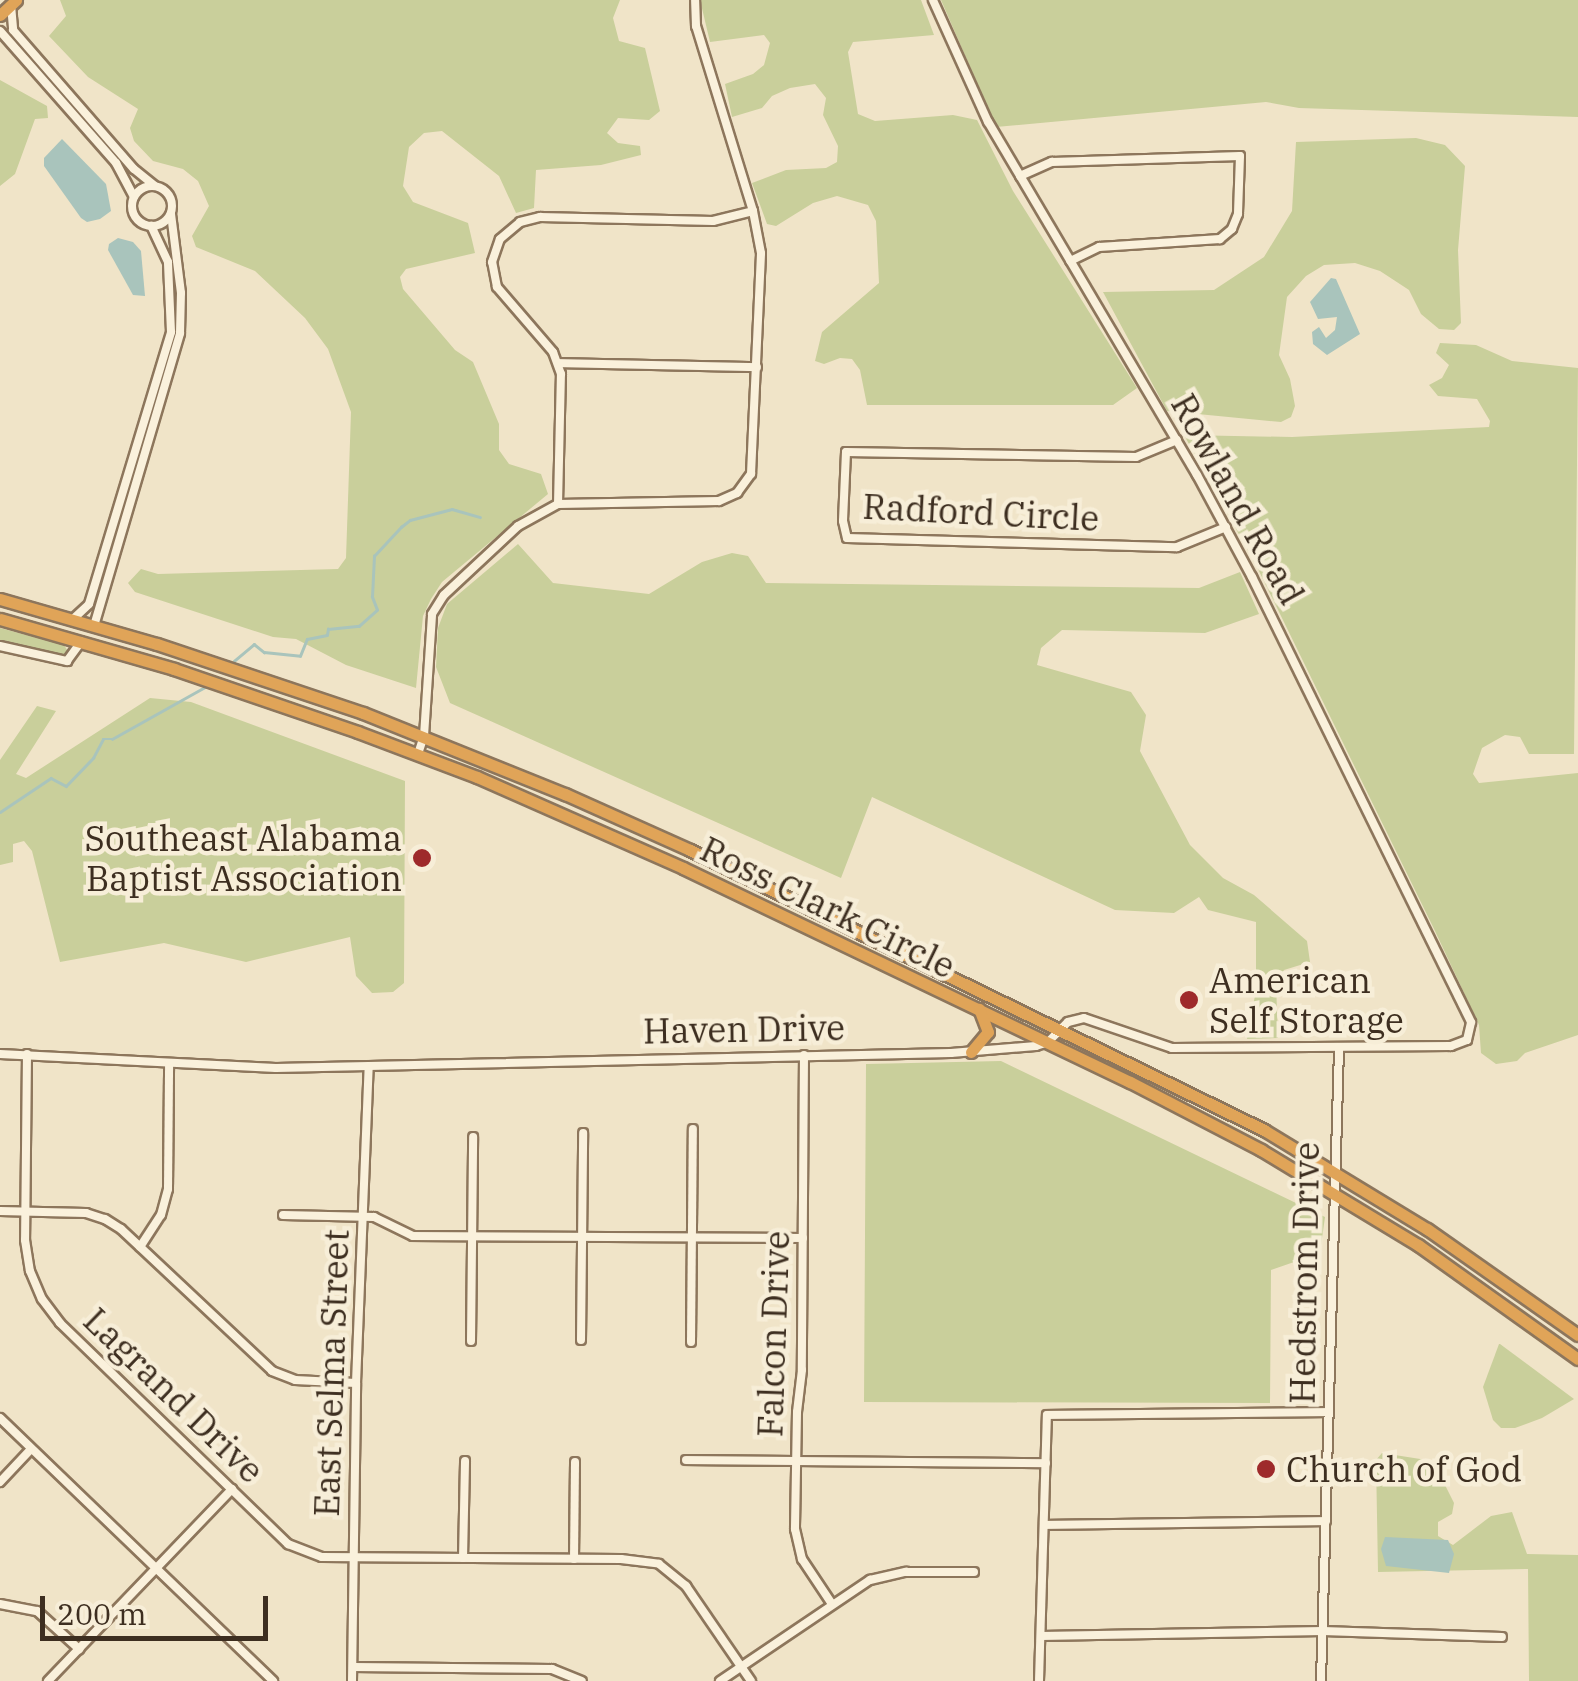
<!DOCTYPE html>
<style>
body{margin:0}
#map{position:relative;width:1578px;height:1681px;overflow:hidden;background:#f0e4c8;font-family:"IBM Plex Serif",serif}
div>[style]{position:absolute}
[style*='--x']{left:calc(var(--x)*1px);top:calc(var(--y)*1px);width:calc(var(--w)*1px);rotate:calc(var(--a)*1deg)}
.green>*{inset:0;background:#c9cf9b}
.water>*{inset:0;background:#a9c4bc}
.stream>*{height:2.5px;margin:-1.25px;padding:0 1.25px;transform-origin:1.25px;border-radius:1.25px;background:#a9c4bc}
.roads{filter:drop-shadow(2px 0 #8d765c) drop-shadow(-2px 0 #8d765c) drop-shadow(0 2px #8d765c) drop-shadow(0 -2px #8d765c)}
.minor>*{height:8px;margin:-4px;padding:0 4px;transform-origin:4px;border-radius:4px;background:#faf1dc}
.minor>.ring{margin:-4px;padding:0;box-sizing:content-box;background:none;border:8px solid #faf1dc;border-radius:50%}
.highway>*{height:11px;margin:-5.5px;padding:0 5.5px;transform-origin:5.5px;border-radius:5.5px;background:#e0a458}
.dots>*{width:28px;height:28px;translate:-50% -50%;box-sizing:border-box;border:5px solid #f7eed8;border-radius:50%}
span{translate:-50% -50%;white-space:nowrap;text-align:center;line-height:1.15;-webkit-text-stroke:9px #f7eed8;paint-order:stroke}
.street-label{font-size:35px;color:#3d2e20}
.poi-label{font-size:35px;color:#3d2e20}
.right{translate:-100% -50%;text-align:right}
.left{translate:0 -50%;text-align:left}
.scale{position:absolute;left:40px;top:1596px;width:228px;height:45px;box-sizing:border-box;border:5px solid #3d2e20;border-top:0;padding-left:12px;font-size:30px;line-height:35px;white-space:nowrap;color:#3d2e20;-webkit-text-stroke:8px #f7eed8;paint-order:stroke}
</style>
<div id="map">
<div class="green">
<div style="clip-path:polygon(60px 0,620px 0,613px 18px,619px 41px,645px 48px,660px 111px,649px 120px,618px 118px,607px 133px,618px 143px,640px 146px,641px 155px,601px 165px,536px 170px,534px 208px,516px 213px,499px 176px,442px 131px,424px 133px,409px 147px,403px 186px,413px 202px,468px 223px,475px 253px,406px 269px,400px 277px,403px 289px,455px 350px,473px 362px,499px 424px,499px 450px,509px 464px,541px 474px,548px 494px,442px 582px,431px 599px,423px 616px,416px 688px,346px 665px,296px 639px,273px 637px,135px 592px,128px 583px,141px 569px,158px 574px,338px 569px,346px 558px,351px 412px,328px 349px,305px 318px,255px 271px,196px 247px,192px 236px,209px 206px,198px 181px,183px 169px,153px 161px,134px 141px,130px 128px,138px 109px,88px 77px,49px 36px,66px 16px)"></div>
<div style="clip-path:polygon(700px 0,921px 0,934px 35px,853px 42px,848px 52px,858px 114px,875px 121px,953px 115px,977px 120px,1013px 191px,1137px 388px,1113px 405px,867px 405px,860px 370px,852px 359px,840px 358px,824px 364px,815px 361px,822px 332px,879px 283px,876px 221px,868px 205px,837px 196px,813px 203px,776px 226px,767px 224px,752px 183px,786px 170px,826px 168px,837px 162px,838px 146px,823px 115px,826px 98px,815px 84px,790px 88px,772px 96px,762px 108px,732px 117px,725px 84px,753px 74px,764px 65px,770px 43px,764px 35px,710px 42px)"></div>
<div style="clip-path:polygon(941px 0,1578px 0,1578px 117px,1299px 108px,1266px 102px,996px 127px)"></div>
<div style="clip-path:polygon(0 80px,47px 106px,48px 118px,35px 119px,15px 174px,0 186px)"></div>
<div style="clip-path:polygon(1416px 138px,1445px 145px,1465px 166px,1458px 250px,1461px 323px,1454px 330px,1439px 329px,1421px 314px,1409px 290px,1380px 271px,1355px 263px,1324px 265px,1306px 276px,1287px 297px,1279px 355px,1290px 379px,1295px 406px,1291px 417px,1281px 422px,1167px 411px,1103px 292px,1214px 290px,1264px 257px,1292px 211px,1296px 142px)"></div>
<div style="clip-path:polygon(1440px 343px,1476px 345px,1512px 361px,1578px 368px,1574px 754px,1529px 754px,1520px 737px,1505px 735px,1482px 748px,1473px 774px,1479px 783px,1578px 773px,1578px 1035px,1525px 1053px,1517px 1061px,1496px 1064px,1481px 1053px,1479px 1025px,1435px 931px,1257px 567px,1184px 435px,1292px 437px,1489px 427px,1490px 421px,1477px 399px,1438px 396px,1429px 385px,1442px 378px,1449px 365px,1436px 353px)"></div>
<div style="clip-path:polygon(518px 544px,553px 583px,649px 594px,702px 562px,732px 553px,748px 556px,766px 583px,1199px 588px,1240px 572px,1259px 614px,1205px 633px,1062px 630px,1041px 648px,1037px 665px,1131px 692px,1146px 715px,1140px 751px,1190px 845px,1223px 878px,1254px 895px,1307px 941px,1310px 962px,1284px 970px,1276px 983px,1278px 1038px,1247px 1039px,1256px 990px,1256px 922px,1208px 910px,1199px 897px,1174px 913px,1115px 910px,872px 797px,841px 878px,450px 703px,436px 667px,438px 628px,447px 604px)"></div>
<div style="clip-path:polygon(0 628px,64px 645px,69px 653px,64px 658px,0 643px)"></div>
<div style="clip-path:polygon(150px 698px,191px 702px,405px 781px,404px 983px,393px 992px,372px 993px,356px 976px,350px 937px,246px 962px,164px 943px,60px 962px,32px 851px,24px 841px,13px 844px,13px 862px,0 865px,0 760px,37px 706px,56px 711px,16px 774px,26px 778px)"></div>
<div style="clip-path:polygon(1001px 1061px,1325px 1217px,1320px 1253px,1271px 1270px,1270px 1403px,864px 1402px,866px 1064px)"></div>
<div style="clip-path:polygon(1499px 1344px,1500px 1344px,1574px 1399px,1542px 1418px,1515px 1428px,1501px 1428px,1493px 1420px,1483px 1387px)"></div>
<div style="clip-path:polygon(1382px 1453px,1433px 1461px,1454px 1503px,1452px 1514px,1438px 1522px,1438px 1536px,1453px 1545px,1491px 1516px,1512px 1512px,1527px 1554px,1578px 1555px,1578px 1681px,1529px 1681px,1528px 1569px,1378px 1572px,1376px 1460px)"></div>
</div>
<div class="water">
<div style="clip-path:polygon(62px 139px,106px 184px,111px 211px,100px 219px,87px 222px,81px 218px,44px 166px,44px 158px)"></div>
<div style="clip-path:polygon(118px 238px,133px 242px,141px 251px,145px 296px,133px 295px,108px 250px,109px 244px)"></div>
<div style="clip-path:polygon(1331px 278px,1336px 279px,1360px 334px,1327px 355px,1313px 344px,1312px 332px,1319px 327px,1326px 338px,1335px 330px,1337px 317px,1318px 319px,1310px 302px)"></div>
<div style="clip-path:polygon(1385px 1537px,1448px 1540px,1454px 1554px,1449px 1573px,1386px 1566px,1381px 1549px)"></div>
</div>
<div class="stream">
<div style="--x:234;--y:661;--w:26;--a:-40"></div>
<div style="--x:254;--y:644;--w:13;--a:39"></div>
<div style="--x:264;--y:652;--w:36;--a:6"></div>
<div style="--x:300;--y:656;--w:18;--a:-68"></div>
<div style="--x:307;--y:639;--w:20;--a:-11"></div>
<div style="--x:327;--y:635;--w:6;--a:-81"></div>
<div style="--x:328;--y:629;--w:31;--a:-6"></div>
<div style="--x:359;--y:626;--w:24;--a:-42"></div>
<div style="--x:377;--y:610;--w:14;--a:-111"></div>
<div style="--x:372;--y:597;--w:41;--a:-87.2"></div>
<div style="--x:374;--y:556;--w:40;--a:-47"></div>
<div style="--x:401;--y:527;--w:11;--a:-38"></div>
<div style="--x:410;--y:520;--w:43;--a:-14.7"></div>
<div style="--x:452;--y:509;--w:29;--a:16"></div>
<div style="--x:0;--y:812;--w:61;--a:-33.7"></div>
<div style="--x:51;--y:778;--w:17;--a:28"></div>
<div style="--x:66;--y:786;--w:39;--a:-46"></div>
<div style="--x:93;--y:758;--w:21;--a:-62"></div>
<div style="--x:103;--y:739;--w:9;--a:0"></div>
<div style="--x:112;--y:739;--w:107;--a:-29.2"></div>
</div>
<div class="roads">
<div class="minor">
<div style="--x:11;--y:5;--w:25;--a:85"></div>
<div style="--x:13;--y:30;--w:184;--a:49"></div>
<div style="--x:134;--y:169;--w:26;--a:39"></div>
<div style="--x:0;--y:31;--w:176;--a:48.7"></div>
<div style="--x:116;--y:163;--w:38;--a:62"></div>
<div style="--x:1020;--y:176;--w:35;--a:-24"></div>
<div style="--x:1052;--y:162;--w:188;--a:-1.8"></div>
<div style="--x:1240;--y:156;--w:58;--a:92"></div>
<div style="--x:1238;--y:214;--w:16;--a:112"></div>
<div style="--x:1232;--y:229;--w:16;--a:140"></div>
<div style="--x:1220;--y:239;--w:121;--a:176.2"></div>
<div style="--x:1099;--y:247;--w:32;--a:154"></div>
<div class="ring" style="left:132px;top:186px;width:32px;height:32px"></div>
<div style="--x:558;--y:363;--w:199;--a:1.2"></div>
<div style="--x:1177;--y:440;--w:44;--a:157.5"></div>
<div style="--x:1136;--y:457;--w:290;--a:-179"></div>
<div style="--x:846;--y:452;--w:69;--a:92.5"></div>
<div style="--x:843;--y:521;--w:17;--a:77"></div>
<div style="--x:847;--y:538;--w:330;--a:1.6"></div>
<div style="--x:1177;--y:547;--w:53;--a:-22.2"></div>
<div style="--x:558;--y:504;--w:130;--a:-88.7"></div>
<div style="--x:561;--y:374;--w:23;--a:-110"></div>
<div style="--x:553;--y:352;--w:86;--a:-130.7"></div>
<div style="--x:497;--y:287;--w:25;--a:-101"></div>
<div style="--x:492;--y:262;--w:24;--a:-71"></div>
<div style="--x:500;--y:239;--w:26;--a:-40"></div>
<div style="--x:520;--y:222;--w:21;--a:-14"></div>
<div style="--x:540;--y:217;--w:173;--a:1.3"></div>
<div style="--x:713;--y:221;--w:41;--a:-14"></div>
<div style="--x:72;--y:620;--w:23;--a:-43"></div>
<div style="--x:89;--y:604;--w:284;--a:-73.2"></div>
<div style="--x:171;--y:332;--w:70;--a:-92.5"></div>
<div style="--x:168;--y:262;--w:40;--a:-115"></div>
<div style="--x:94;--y:626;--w:305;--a:-73.6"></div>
<div style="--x:180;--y:333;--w:40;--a:-88.6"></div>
<div style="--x:181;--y:293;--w:80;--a:-97.2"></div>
<div style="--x:0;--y:646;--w:69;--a:12.6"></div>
<div style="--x:67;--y:661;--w:24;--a:-54"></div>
<div style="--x:418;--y:754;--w:19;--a:-72"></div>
<div style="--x:424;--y:736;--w:122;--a:-86.2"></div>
<div style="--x:432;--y:614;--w:22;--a:-58"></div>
<div style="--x:444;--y:595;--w:101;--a:-43"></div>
<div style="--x:518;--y:526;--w:46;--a:-28.8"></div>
<div style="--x:558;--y:504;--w:161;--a:-1.1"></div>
<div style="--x:719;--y:501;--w:20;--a:-24"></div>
<div style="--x:737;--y:493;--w:24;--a:-54"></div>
<div style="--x:751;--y:474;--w:221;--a:-87.4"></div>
<div style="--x:761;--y:253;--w:43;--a:-100.8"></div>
<div style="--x:753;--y:211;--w:194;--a:-107.1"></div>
<div style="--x:696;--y:26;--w:26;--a:-92"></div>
<div style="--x:0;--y:1054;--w:276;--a:2.9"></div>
<div style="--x:276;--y:1068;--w:675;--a:-1.27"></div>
<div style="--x:951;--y:1053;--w:85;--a:-4.7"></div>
<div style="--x:1036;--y:1046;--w:13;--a:-18"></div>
<div style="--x:1048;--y:1042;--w:28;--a:-45"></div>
<div style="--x:1068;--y:1022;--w:16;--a:-14"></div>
<div style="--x:1084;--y:1018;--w:93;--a:18.8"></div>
<div style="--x:1172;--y:1048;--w:279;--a:-0.4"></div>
<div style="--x:1451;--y:1046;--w:17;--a:-21"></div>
<div style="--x:1467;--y:1040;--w:18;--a:-77"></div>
<div style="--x:1471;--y:1022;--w:496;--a:-116.2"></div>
<div style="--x:1252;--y:577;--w:116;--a:-118.3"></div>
<div style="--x:1197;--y:475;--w:410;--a:-120.6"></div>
<div style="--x:988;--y:122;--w:134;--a:-114.3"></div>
<div style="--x:27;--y:1054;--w:186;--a:90.6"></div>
<div style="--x:25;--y:1240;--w:31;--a:81"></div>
<div style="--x:30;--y:1271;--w:30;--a:67"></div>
<div style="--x:42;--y:1299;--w:30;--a:53"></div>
<div style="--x:60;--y:1323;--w:318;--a:44.1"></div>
<div style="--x:288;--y:1544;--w:36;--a:21"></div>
<div style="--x:322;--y:1557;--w:299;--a:0.4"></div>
<div style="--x:621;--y:1559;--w:38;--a:7"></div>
<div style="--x:659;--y:1564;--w:35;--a:39"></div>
<div style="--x:686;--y:1586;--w:115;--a:55.6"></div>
<div style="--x:804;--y:1055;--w:315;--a:90.4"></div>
<div style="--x:802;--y:1370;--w:42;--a:96.8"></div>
<div style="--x:797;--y:1412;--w:117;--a:91"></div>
<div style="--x:795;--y:1529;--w:31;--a:77"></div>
<div style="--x:802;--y:1559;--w:54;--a:56.3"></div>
<div style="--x:0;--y:1211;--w:86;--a:1.3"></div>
<div style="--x:86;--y:1213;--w:20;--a:18"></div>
<div style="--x:105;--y:1219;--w:19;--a:32"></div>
<div style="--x:121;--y:1229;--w:207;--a:43.2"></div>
<div style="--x:272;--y:1371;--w:25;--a:21"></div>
<div style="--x:295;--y:1380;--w:61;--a:2.8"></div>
<div style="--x:283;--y:1215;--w:91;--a:1.3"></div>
<div style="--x:374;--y:1217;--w:43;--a:26"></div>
<div style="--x:413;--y:1236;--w:390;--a:0.3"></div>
<div style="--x:140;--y:1247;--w:38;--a:-57"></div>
<div style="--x:161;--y:1215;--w:27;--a:-75"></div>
<div style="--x:168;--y:1189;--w:126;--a:-89.5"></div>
<div style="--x:581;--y:1340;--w:207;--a:-89.4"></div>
<div style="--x:471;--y:1341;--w:204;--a:-89.4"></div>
<div style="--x:691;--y:1342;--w:213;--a:-89.5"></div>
<div style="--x:0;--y:1418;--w:379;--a:43.9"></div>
<div style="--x:686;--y:1460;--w:360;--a:0.5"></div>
<div style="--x:0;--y:1482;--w:45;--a:-46.8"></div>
<div style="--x:1045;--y:1525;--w:281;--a:-0.8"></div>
<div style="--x:463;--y:1558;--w:97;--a:-88.8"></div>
<div style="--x:574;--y:1559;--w:97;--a:-89.4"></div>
<div style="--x:0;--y:1604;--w:38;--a:11"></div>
<div style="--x:37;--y:1611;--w:57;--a:42.1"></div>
<div style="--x:1041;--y:1636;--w:282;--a:-1"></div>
<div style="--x:1323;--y:1631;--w:179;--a:1.9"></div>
<div style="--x:353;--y:1667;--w:199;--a:0.6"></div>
<div style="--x:552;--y:1669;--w:32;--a:22"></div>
<div style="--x:48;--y:1681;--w:266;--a:-46.2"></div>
<div style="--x:352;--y:1681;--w:298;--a:-89.2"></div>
<div style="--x:356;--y:1383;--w:317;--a:-87.7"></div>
<div style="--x:720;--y:1681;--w:181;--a:-34"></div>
<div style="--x:870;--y:1580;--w:37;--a:-13"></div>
<div style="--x:906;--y:1572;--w:68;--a:0"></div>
<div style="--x:1039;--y:1681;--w:266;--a:-88.3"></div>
<div style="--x:1047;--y:1415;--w:282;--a:-0.6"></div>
<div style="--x:1321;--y:1681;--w:634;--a:-88.37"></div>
</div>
<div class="highway">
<div style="--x:0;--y:15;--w:22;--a:-43"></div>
<div style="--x:0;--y:599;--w:163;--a:16"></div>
<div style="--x:157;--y:644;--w:217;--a:18.5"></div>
<div style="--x:363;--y:713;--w:218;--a:21.9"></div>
<div style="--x:565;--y:794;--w:137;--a:24.1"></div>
<div style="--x:690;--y:850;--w:639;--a:26"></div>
<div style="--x:1264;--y:1130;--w:191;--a:31.3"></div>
<div style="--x:1427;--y:1229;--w:184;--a:35.1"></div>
<div style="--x:0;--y:619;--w:181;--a:16"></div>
<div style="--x:174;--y:669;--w:194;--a:18.9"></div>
<div style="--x:358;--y:732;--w:127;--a:20.7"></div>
<div style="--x:477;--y:777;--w:225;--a:23.8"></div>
<div style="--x:683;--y:868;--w:496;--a:25.6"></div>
<div style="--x:1130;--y:1082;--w:148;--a:27.4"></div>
<div style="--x:1261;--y:1150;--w:184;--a:31.2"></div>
<div style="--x:1418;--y:1245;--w:196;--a:35.5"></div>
<div style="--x:971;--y:1052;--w:26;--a:-50"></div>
<div style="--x:988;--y:1032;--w:25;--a:-111"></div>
</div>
</div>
<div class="dots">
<div style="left:422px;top:858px;background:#9e2a2b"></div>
<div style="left:1189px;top:1000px;background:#9e2a2b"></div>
<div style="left:1266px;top:1469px;background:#9e2a2b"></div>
</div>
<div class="street-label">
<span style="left:1238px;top:499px;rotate:61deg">Rowland Road</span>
<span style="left:981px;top:512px;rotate:3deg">Radford Circle</span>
<span style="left:828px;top:907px;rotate:26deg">Ross Clark Circle</span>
<span style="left:744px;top:1029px;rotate:-1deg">Haven Drive</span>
<span style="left:1304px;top:1273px;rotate:-89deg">Hedstrom Drive</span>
<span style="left:773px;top:1334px;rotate:-88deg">Falcon Drive</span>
<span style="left:331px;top:1373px;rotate:-88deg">East Selma Street</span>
<span style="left:174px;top:1395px;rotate:44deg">Lagrand Drive</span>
</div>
<div class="poi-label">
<span class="right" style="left:402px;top:858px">Southeast Alabama<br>Baptist Association</span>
<span class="left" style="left:1209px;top:1000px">American<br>Self Storage</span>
<span class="left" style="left:1286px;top:1469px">Church of God</span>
</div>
<div class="scale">200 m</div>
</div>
